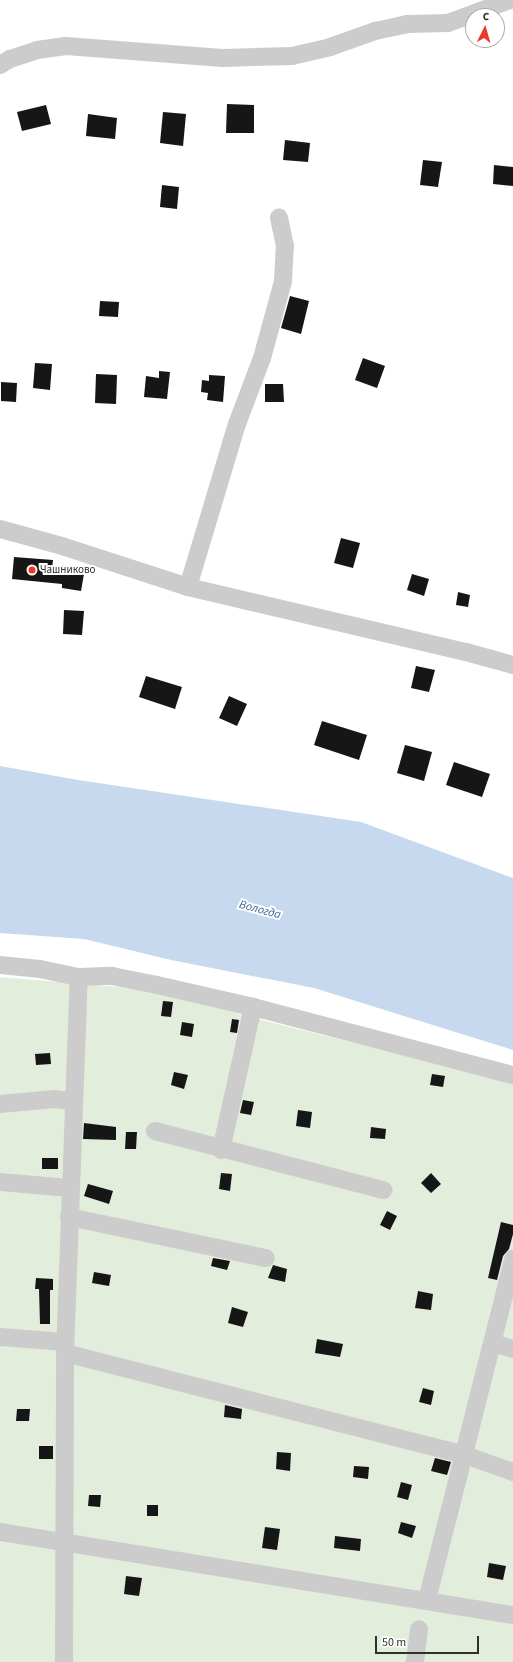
<!DOCTYPE html>
<meta charset="utf-8">
<style>
body{margin:0}
#map{position:relative;width:513px;height:1662px;overflow:hidden;background:#fff;font-family:"Source Sans 3",sans-serif}
div>[style]{position:absolute}
[style*='--x']{left:calc(var(--x)*1px);top:calc(var(--y)*1px);width:calc(var(--w)*1px);rotate:calc(var(--a)*1deg)}
.green>*{inset:0;background:#e3eddc}
.water>*{inset:0;background:#c7d9ee}
.building>*{inset:0;background:#161616}
.minor>*{height:18px;margin:-9px;padding:0 9px;transform-origin:9px;border-radius:9px;background:#ccc}
.dots>*{width:11px;height:11px;translate:-50% -50%;box-sizing:border-box;border:2px solid #fff;border-radius:50%}
span{translate:-50% -50%;white-space:nowrap;text-align:center;line-height:1.15;-webkit-text-stroke:4px #fff;paint-order:stroke}
.poi-label{font-size:11px;color:#2f2f2f}
.left{translate:0 -50%;text-align:left}
.water-label{font-size:12px;color:#386495;font-style:italic}
.north{position:absolute;left:465px;top:8px;width:40px;height:40px;box-sizing:border-box;background:#fff;border:1px solid #acacac;border-radius:50%;rotate:5deg;font-size:11px;font-weight:700;line-height:16px;text-align:center;color:#2f2f2f}
.north::after{content:'';display:block;margin:auto;width:14px;height:18px;background:#ee3729;clip-path:polygon(50% 0,100% 100%,50% 72%,0 100%)}
.scale{position:absolute;left:375px;top:1636px;width:104px;height:18px;box-sizing:border-box;border:2px solid #2f2f2f;border-top:0;padding-left:5px;font-size:12px;line-height:14px;white-space:nowrap;color:#2f2f2f;-webkit-text-stroke:3px #fff;paint-order:stroke}
</style>
<div id="map">
<div class="green">
<div style="clip-path:polygon(0 977px,156px 990px,266px 1021px,513px 1083px,513px 1662px,0 1662px)"></div>
</div>
<div class="water">
<div style="clip-path:polygon(0 766px,78px 780px,361px 822px,513px 878px,513px 1050px,314px 988px,171px 960px,84px 939px,0 933px)"></div>
</div>
<div class="building">
<div style="clip-path:polygon(227px 104px,254px 105px,254px 133px,226px 133px)"></div>
<div style="clip-path:polygon(46px 105px,51px 124px,22px 131px,17px 112px)"></div>
<div style="clip-path:polygon(163px 112px,186px 114px,183px 146px,160px 143px)"></div>
<div style="clip-path:polygon(88px 114px,117px 118px,115px 139px,86px 136px)"></div>
<div style="clip-path:polygon(285px 140px,310px 143px,308px 162px,283px 160px)"></div>
<div style="clip-path:polygon(423px 160px,442px 162px,438px 187px,420px 185px)"></div>
<div style="clip-path:polygon(494px 165px,513px 167px,513px 186px,493px 184px)"></div>
<div style="clip-path:polygon(162px 185px,179px 187px,177px 209px,160px 207px)"></div>
<div style="clip-path:polygon(290px 296px,309px 301px,301px 334px,281px 328px)"></div>
<div style="clip-path:polygon(100px 301px,119px 302px,118px 317px,99px 316px)"></div>
<div style="clip-path:polygon(363px 358px,385px 366px,377px 388px,355px 380px)"></div>
<div style="clip-path:polygon(35px 363px,52px 364px,50px 390px,33px 388px)"></div>
<div style="clip-path:polygon(159px 371px,170px 372px,167px 399px,144px 397px,146px 376px,159px 378px)"></div>
<div style="clip-path:polygon(96px 374px,117px 375px,116px 404px,95px 403px)"></div>
<div style="clip-path:polygon(209px 375px,225px 376px,223px 402px,207px 400px,208px 393px,201px 392px,202px 380px,209px 381px)"></div>
<div style="clip-path:polygon(1px 382px,17px 383px,16px 402px,1px 401px)"></div>
<div style="clip-path:polygon(265px 384px,283px 384px,284px 402px,265px 402px)"></div>
<div style="clip-path:polygon(341px 538px,360px 543px,353px 568px,334px 563px)"></div>
<div style="clip-path:polygon(14px 557px,53px 560px,52px 570px,84px 574px,81px 591px,62px 588px,62px 584px,12px 579px)"></div>
<div style="clip-path:polygon(412px 574px,429px 579px,424px 596px,407px 590px)"></div>
<div style="clip-path:polygon(458px 592px,470px 595px,468px 607px,456px 605px)"></div>
<div style="clip-path:polygon(64px 610px,84px 611px,82px 635px,63px 634px)"></div>
<div style="clip-path:polygon(416px 666px,435px 670px,429px 692px,411px 688px)"></div>
<div style="clip-path:polygon(146px 676px,182px 687px,175px 709px,139px 697px)"></div>
<div style="clip-path:polygon(229px 696px,247px 704px,237px 726px,219px 718px)"></div>
<div style="clip-path:polygon(322px 721px,367px 735px,359px 760px,314px 745px)"></div>
<div style="clip-path:polygon(405px 745px,432px 752px,424px 781px,397px 773px)"></div>
<div style="clip-path:polygon(454px 762px,490px 774px,482px 797px,446px 785px)"></div>
<div style="clip-path:polygon(163px 1001px,173px 1002px,171px 1017px,161px 1016px)"></div>
<div style="clip-path:polygon(232px 1019px,239px 1020px,237px 1033px,230px 1032px)"></div>
<div style="clip-path:polygon(182px 1022px,194px 1024px,192px 1037px,180px 1035px)"></div>
<div style="clip-path:polygon(50px 1053px,51px 1064px,36px 1065px,35px 1054px)"></div>
<div style="clip-path:polygon(174px 1072px,188px 1075px,184px 1089px,171px 1085px)"></div>
<div style="clip-path:polygon(432px 1074px,445px 1076px,443px 1087px,430px 1085px)"></div>
<div style="clip-path:polygon(243px 1100px,254px 1102px,251px 1115px,240px 1113px)"></div>
<div style="clip-path:polygon(298px 1110px,312px 1112px,310px 1128px,296px 1126px)"></div>
<div style="clip-path:polygon(84px 1123px,116px 1127px,116px 1140px,83px 1139px)"></div>
<div style="clip-path:polygon(371px 1127px,386px 1129px,385px 1139px,370px 1138px)"></div>
<div style="clip-path:polygon(126px 1132px,137px 1132px,136px 1149px,125px 1149px)"></div>
<div style="clip-path:polygon(42px 1158px,58px 1158px,58px 1169px,42px 1169px)"></div>
<div style="clip-path:polygon(221px 1173px,232px 1174px,230px 1191px,219px 1189px)"></div>
<div style="clip-path:polygon(431px 1173px,441px 1184px,431px 1193px,421px 1183px)"></div>
<div style="clip-path:polygon(88px 1184px,113px 1191px,109px 1204px,84px 1196px)"></div>
<div style="clip-path:polygon(387px 1211px,397px 1216px,390px 1230px,380px 1225px)"></div>
<div style="clip-path:polygon(501px 1222px,513px 1225px,513px 1234px,509px 1249px,503px 1256px,497px 1280px,488px 1278px)"></div>
<div style="clip-path:polygon(213px 1258px,230px 1261px,227px 1270px,211px 1266px)"></div>
<div style="clip-path:polygon(273px 1265px,287px 1269px,285px 1282px,268px 1278px)"></div>
<div style="clip-path:polygon(94px 1272px,111px 1275px,109px 1286px,92px 1283px)"></div>
<div style="clip-path:polygon(36px 1278px,53px 1279px,53px 1290px,50px 1290px,50px 1324px,40px 1324px,39px 1289px,35px 1289px)"></div>
<div style="clip-path:polygon(418px 1291px,433px 1294px,431px 1310px,415px 1308px)"></div>
<div style="clip-path:polygon(232px 1307px,248px 1312px,243px 1327px,228px 1323px)"></div>
<div style="clip-path:polygon(317px 1339px,343px 1344px,340px 1357px,315px 1353px)"></div>
<div style="clip-path:polygon(423px 1388px,434px 1391px,431px 1405px,419px 1402px)"></div>
<div style="clip-path:polygon(225px 1405px,242px 1409px,241px 1419px,224px 1417px)"></div>
<div style="clip-path:polygon(17px 1409px,30px 1409px,29px 1421px,16px 1421px)"></div>
<div style="clip-path:polygon(39px 1446px,53px 1446px,53px 1459px,39px 1459px)"></div>
<div style="clip-path:polygon(277px 1452px,291px 1453px,290px 1471px,276px 1469px)"></div>
<div style="clip-path:polygon(435px 1458px,451px 1462px,447px 1475px,431px 1471px)"></div>
<div style="clip-path:polygon(354px 1466px,369px 1467px,368px 1479px,353px 1477px)"></div>
<div style="clip-path:polygon(401px 1482px,412px 1485px,408px 1500px,397px 1497px)"></div>
<div style="clip-path:polygon(89px 1495px,101px 1495px,100px 1507px,88px 1506px)"></div>
<div style="clip-path:polygon(147px 1505px,158px 1505px,158px 1516px,147px 1516px)"></div>
<div style="clip-path:polygon(401px 1522px,416px 1526px,412px 1538px,398px 1533px)"></div>
<div style="clip-path:polygon(265px 1527px,280px 1529px,277px 1550px,262px 1548px)"></div>
<div style="clip-path:polygon(335px 1536px,361px 1539px,360px 1551px,334px 1548px)"></div>
<div style="clip-path:polygon(489px 1563px,506px 1566px,503px 1580px,487px 1577px)"></div>
<div style="clip-path:polygon(126px 1576px,142px 1578px,139px 1596px,124px 1594px)"></div>
</div>
<div class="minor">
<div style="--x:0;--y:65;--w:12;--a:-31"></div>
<div style="--x:10;--y:59;--w:28;--a:-18"></div>
<div style="--x:37;--y:50;--w:29;--a:-8"></div>
<div style="--x:66;--y:46;--w:157;--a:4.4"></div>
<div style="--x:223;--y:58;--w:69;--a:-1.7"></div>
<div style="--x:292;--y:56;--w:39;--a:-13"></div>
<div style="--x:330;--y:47;--w:48;--a:-19.6"></div>
<div style="--x:375;--y:31;--w:33;--a:-12"></div>
<div style="--x:407;--y:24;--w:41;--a:-1.4"></div>
<div style="--x:448;--y:23;--w:66;--a:-20.4"></div>
<div style="--x:0;--y:529;--w:64;--a:15.3"></div>
<div style="--x:62;--y:546;--w:133;--a:18"></div>
<div style="--x:188;--y:587;--w:285;--a:13.2"></div>
<div style="--x:466;--y:652;--w:49;--a:15.5"></div>
<div style="--x:188;--y:587;--w:170;--a:-73.3"></div>
<div style="--x:237;--y:424;--w:71;--a:-69.3"></div>
<div style="--x:262;--y:358;--w:80;--a:-74.7"></div>
<div style="--x:283;--y:281;--w:35;--a:-87"></div>
<div style="--x:285;--y:246;--w:29;--a:-102"></div>
<div style="--x:0;--y:965;--w:40;--a:5.7"></div>
<div style="--x:40;--y:969;--w:40;--a:12"></div>
<div style="--x:79;--y:977;--w:33;--a:-2"></div>
<div style="--x:112;--y:976;--w:46;--a:11.3"></div>
<div style="--x:157;--y:985;--w:98;--a:12.9"></div>
<div style="--x:253;--y:1007;--w:269;--a:14.7"></div>
<div style="--x:0;--y:1104;--w:55;--a:-5.2"></div>
<div style="--x:55;--y:1099;--w:17;--a:7"></div>
<div style="--x:155;--y:1131;--w:236;--a:14.5"></div>
<div style="--x:221;--y:1150;--w:147;--a:-77.4"></div>
<div style="--x:0;--y:1182;--w:69;--a:5"></div>
<div style="--x:69;--y:1217;--w:201;--a:11.8"></div>
<div style="--x:0;--y:1337;--w:65;--a:4.4"></div>
<div style="--x:493;--y:1343;--w:21;--a:17"></div>
<div style="--x:65;--y:1353;--w:413;--a:14.3"></div>
<div style="--x:465;--y:1455;--w:51;--a:19.5"></div>
<div style="--x:0;--y:1532;--w:520;--a:9.19"></div>
<div style="--x:427;--y:1600;--w:352;--a:-75.8"></div>
<div style="--x:64;--y:1662;--w:309;--a:-89.8"></div>
<div style="--x:65;--y:1353;--w:376;--a:-87.9"></div>
<div style="--x:415;--y:1662;--w:33;--a:-83"></div>
</div>
<div class="dots">
<div style="left:32px;top:570px;background:#ee3729"></div>
</div>
<div class="poi-label">
<span class="left" style="left:40px;top:570px">Чашниково</span>
</div>
<div class="water-label">
<span style="left:260px;top:910px;rotate:15deg">Вологда</span>
</div>
<div class="north">С</div>
<div class="scale">50 m</div>
</div>
